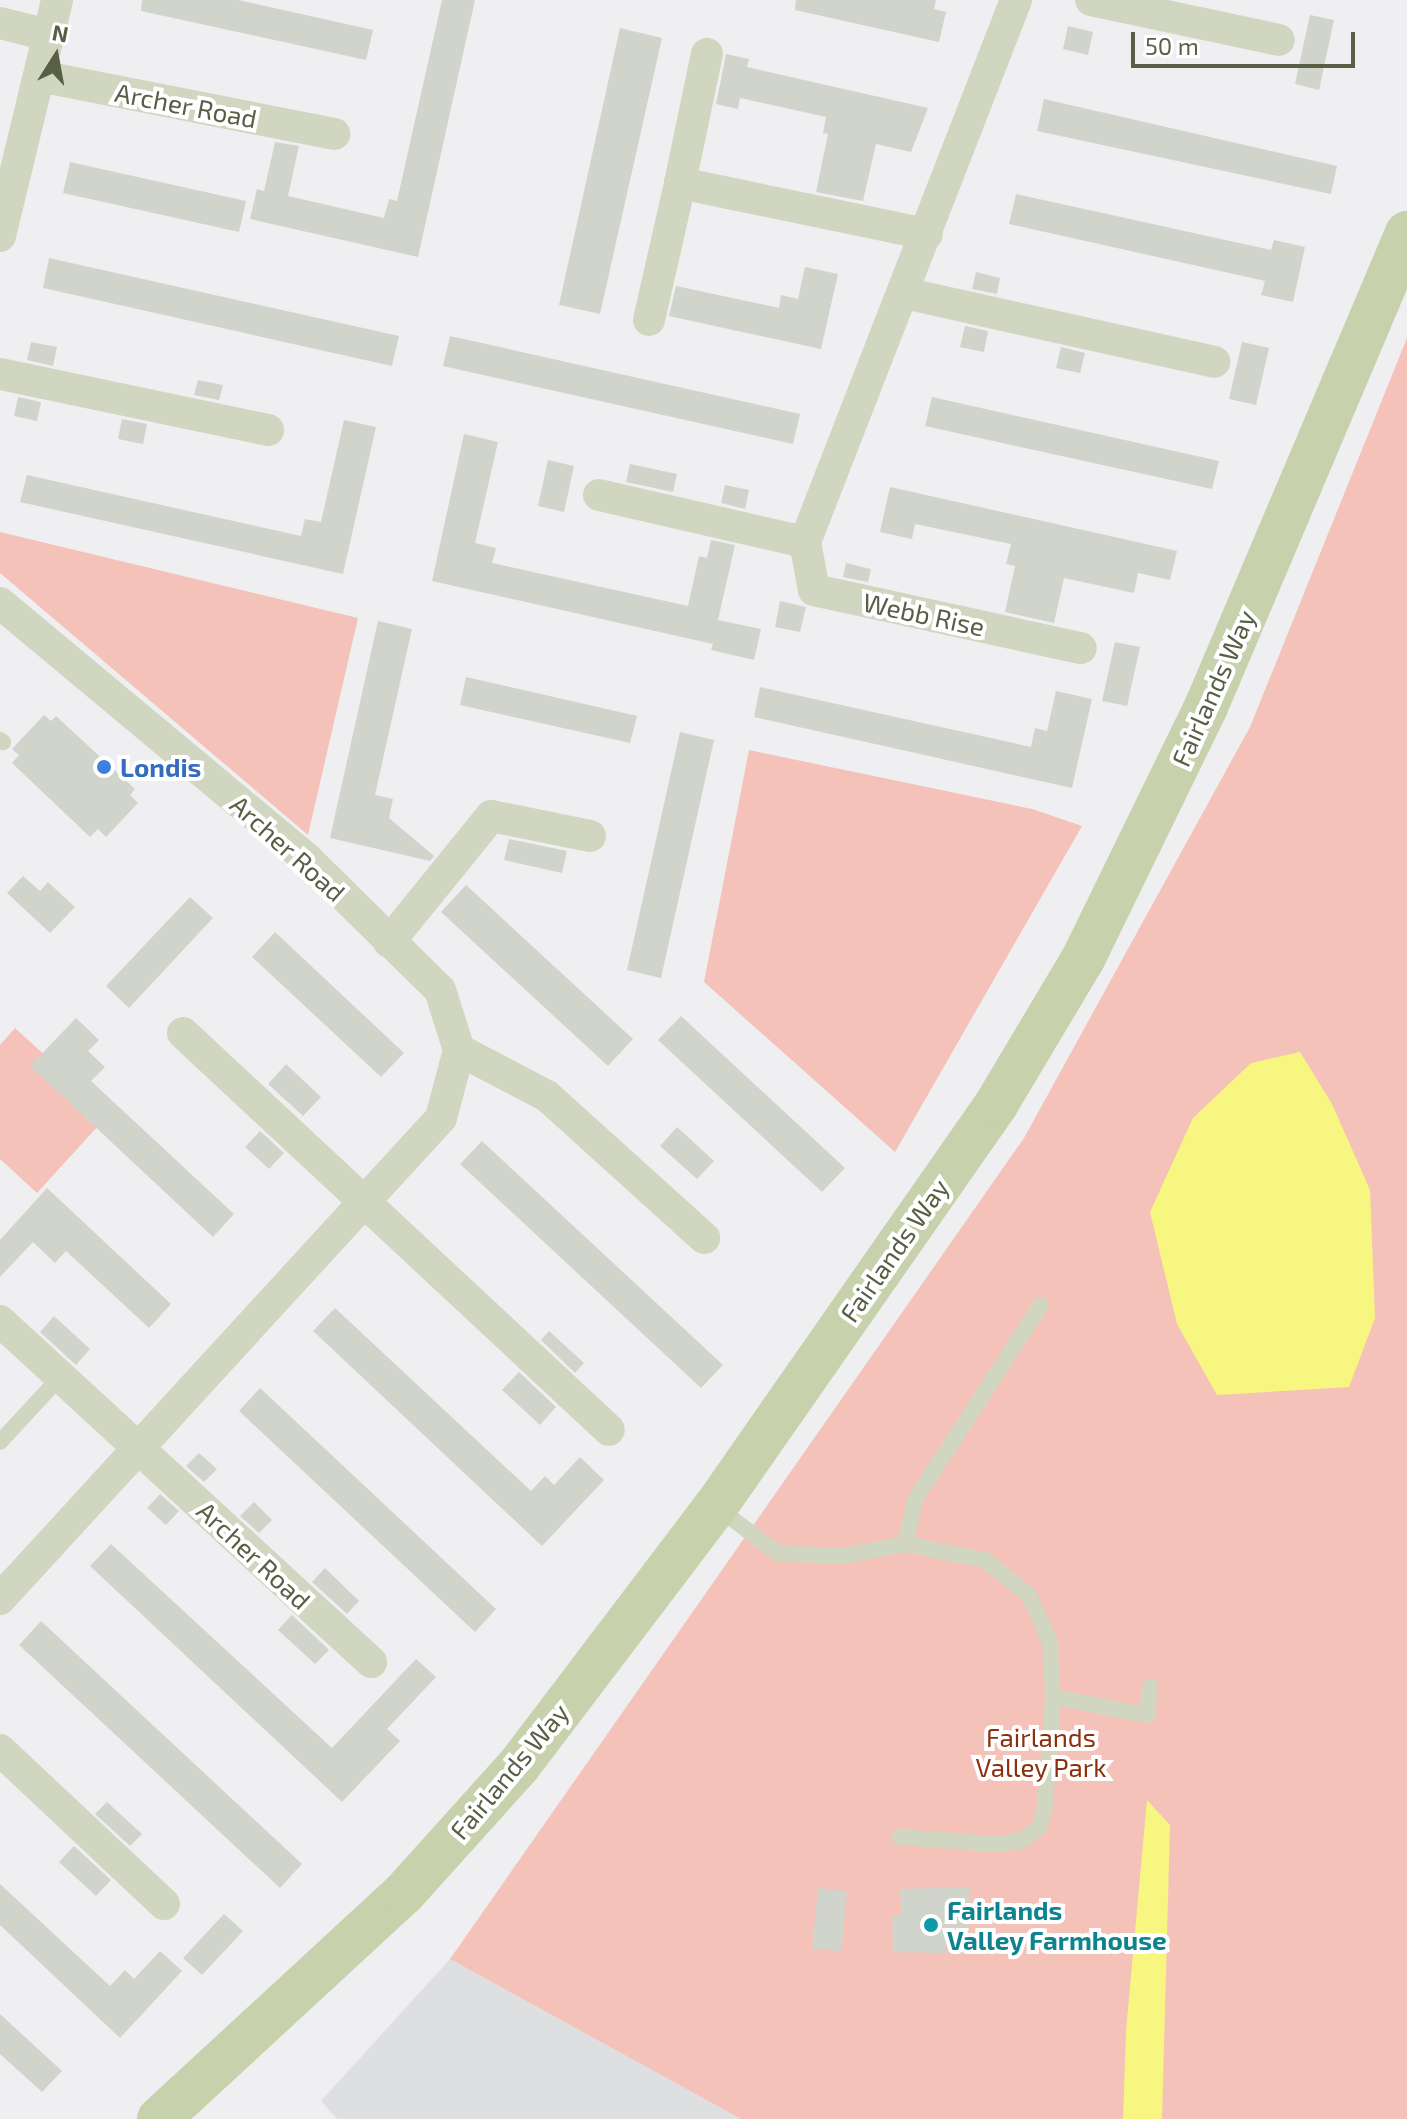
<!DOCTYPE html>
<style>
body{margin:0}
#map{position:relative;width:1407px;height:2119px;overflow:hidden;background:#efeff2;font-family:"Exo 2",sans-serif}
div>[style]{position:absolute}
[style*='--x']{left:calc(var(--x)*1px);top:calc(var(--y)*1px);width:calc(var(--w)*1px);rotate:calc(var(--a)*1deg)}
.education>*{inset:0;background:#dddfe0}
.green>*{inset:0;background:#f4c2b8}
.water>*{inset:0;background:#f7f680}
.building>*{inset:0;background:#d0d4ca}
.lane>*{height:16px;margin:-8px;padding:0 8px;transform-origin:8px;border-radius:8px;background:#d1d6c1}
.street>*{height:32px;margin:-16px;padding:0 16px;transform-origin:16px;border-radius:16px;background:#d1d6c1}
.primary>*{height:44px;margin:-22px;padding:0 22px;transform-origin:22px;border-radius:22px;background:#c7d1ab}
.dots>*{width:22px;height:22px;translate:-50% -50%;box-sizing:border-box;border:4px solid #fff;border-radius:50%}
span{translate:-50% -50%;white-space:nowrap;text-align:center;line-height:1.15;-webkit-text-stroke:8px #fff;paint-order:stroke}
.street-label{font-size:26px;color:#585f45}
.shop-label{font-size:26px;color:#366cbe;font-weight:700}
.left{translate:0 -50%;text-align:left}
.park-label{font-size:26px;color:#8a300c}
.culture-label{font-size:26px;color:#0d838f;font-weight:700}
.north{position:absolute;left:16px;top:16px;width:80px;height:80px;-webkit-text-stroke:6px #fff;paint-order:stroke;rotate:11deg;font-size:22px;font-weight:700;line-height:32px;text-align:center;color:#585f45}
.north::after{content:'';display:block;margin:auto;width:28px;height:36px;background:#585f45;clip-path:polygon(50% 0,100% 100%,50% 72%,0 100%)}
.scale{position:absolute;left:1131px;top:32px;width:224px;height:36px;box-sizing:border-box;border:4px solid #585f45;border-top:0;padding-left:10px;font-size:24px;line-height:28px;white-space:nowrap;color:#585f45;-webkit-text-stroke:6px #fff;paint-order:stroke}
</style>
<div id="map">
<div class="education">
<div style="clip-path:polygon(450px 1959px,741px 2119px,337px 2119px,321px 2101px)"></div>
</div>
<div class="green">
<div style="clip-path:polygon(1407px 338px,1407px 2119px,741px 2119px,450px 1959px,1024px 1138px,1250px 727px)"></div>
<div style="clip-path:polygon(0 532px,358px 618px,308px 835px,0 573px)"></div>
<div style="clip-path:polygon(749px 750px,1032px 809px,1082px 826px,895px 1152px,704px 982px)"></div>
<div style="clip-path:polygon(15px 1028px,109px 1114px,37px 1193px,0 1159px,0 1045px)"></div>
</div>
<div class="water">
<div style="clip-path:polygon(1300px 1052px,1332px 1104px,1370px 1190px,1375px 1318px,1349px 1387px,1217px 1395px,1177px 1324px,1150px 1212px,1193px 1118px,1251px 1063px)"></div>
<div style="clip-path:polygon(1147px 1800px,1170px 1825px,1162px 2119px,1123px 2119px,1126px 2031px)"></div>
</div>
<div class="building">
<div style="clip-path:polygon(142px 0,238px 0,373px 30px,366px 60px,141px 11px)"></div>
<div style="clip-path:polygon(442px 0,475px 0,418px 257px,250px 219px,257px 189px,264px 191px,275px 142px,299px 146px,288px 196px,384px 218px,389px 199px,397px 201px)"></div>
<div style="clip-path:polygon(796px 0,936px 0,934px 9px,946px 12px,939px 42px,795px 10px)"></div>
<div style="clip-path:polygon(1310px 15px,1334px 20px,1319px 90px,1295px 84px)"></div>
<div style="clip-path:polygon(1068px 26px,1093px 32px,1088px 55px,1063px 49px)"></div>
<div style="clip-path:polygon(620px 28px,662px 38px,600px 314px,559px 305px)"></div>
<div style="clip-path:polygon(726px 54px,749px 59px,747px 67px,928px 108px,911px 152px,876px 144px,863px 201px,816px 192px,828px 134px,823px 133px,826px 117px,740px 98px,738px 109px,716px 104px)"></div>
<div style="clip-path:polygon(1044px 99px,1337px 166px,1331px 194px,1037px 131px)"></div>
<div style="clip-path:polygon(70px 162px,246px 201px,239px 232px,63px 193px)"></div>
<div style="clip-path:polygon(1016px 194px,1271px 250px,1274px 240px,1305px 247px,1293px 302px,1261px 295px,1265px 281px,1009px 224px)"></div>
<div style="clip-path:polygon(49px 258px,399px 336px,392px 366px,43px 288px)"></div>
<div style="clip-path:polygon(805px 267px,838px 274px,821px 349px,669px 316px,676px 286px,779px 308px,781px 295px,798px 299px)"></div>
<div style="clip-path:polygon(976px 272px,1000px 278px,997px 294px,972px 289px)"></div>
<div style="clip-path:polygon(965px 326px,988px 331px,984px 352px,960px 347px)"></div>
<div style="clip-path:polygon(450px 336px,800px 414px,793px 444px,443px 366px)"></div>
<div style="clip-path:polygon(31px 342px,57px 347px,53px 366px,27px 360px)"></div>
<div style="clip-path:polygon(1242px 342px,1269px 348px,1256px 405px,1229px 399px)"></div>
<div style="clip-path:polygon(1061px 347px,1085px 353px,1080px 373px,1056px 368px)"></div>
<div style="clip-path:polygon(198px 380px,223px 385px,219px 400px,194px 395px)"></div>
<div style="clip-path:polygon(18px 397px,41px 402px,37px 421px,14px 416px)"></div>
<div style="clip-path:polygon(932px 397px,1219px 461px,1212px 489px,925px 426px)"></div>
<div style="clip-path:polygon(122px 419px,147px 424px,143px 444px,118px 439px)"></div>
<div style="clip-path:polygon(344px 420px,376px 427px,343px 574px,20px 502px,27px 475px,301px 536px,305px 519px,321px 522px)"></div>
<div style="clip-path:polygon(464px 434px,498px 442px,475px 543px,496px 548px,492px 563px,688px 606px,699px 556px,707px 558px,711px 540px,735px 545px,718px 620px,761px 629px,754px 660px,711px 650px,713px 644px,432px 581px)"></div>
<div style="clip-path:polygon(548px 460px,574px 466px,564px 512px,538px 506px)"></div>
<div style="clip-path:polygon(630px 464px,677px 474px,673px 492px,626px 482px)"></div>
<div style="clip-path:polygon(725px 485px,749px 490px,745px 509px,721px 503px)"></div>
<div style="clip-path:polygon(890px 487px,1177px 551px,1170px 580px,1138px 573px,1134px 593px,1064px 578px,1054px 623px,1005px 612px,1015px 566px,1006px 564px,1011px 544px,915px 524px,912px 539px,880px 532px)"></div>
<div style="clip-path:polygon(846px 563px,871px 569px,868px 582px,843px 577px)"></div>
<div style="clip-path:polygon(780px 601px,806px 607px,800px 632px,775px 627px)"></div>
<div style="clip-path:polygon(378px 621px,412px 629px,375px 795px,393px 799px,389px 818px,434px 856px,430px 861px,330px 838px)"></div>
<div style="clip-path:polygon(1115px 642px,1140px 647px,1127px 706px,1102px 701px)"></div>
<div style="clip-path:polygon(466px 677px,637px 716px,630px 743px,460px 705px)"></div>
<div style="clip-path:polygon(760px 687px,1031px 747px,1035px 728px,1047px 731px,1056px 691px,1092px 699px,1072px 788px,754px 717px)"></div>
<div style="clip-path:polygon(44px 715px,51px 721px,56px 716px,135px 789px,130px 795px,138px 803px,106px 837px,98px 829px,90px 837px,12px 763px,19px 755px,12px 749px)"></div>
<div style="clip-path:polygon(680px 732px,714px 740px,661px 978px,627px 970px)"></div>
<div style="clip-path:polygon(509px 839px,567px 851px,562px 873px,504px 860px)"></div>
<div style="clip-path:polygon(23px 876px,40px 891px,48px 882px,75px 907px,50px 933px,7px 893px)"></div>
<div style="clip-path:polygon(466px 885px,633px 1039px,608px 1066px,441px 912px)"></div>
<div style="clip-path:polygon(190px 897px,213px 918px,129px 1008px,106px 986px)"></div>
<div style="clip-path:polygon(275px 932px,404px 1053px,381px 1077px,252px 957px)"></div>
<div style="clip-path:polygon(681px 1016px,845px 1168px,822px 1192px,658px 1040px)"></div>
<div style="clip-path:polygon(76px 1018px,99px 1040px,88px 1051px,105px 1067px,91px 1081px,234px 1214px,213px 1237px,30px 1066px)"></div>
<div style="clip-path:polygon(286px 1064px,321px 1097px,303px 1116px,268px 1084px)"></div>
<div style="clip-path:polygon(677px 1127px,714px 1161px,697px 1179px,660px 1146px)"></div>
<div style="clip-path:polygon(260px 1131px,284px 1153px,269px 1169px,245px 1147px)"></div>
<div style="clip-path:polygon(482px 1141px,723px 1365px,701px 1388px,460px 1164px)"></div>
<div style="clip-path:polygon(47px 1188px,171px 1304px,149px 1328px,66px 1251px,55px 1263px,33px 1242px,0 1277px,0 1240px)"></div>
<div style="clip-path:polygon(335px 1308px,531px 1491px,545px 1476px,554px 1485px,580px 1457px,604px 1480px,542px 1546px,313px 1331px)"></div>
<div style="clip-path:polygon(54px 1316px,90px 1349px,76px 1365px,40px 1332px)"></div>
<div style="clip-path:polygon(549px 1331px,584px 1363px,575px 1373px,541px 1340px)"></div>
<div style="clip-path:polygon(519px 1372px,556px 1407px,540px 1425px,502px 1390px)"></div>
<div style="clip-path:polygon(260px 1388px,496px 1609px,475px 1632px,239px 1411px)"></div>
<div style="clip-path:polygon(199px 1453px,217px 1469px,204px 1482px,186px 1466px)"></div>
<div style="clip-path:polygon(160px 1494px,179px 1511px,166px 1525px,147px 1508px)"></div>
<div style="clip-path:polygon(254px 1502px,272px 1520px,259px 1533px,240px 1516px)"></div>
<div style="clip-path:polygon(111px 1544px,332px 1748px,416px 1659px,436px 1677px,387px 1729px,400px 1741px,342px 1802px,90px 1566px)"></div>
<div style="clip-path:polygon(325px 1568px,359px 1601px,347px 1614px,312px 1582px)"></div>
<div style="clip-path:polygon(292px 1615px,329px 1650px,315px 1664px,278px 1630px)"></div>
<div style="clip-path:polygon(41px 1621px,302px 1864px,280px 1888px,19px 1645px)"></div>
<div style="clip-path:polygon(107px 1802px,142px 1834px,130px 1846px,95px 1814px)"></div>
<div style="clip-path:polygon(74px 1846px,111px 1880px,96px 1896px,59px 1862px)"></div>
<div style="clip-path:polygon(0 1884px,110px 1986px,125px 1970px,134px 1979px,160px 1951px,182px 1971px,120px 2038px,0 1925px)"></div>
<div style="clip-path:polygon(970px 1887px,968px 1945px,945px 1945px,946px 1953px,893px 1952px,892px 1916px,901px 1916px,900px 1889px)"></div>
<div style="clip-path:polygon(818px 1888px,847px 1891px,841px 1951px,812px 1949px)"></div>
<div style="clip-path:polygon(224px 1914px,243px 1931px,202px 1975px,183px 1958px)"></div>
<div style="clip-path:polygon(0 2014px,62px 2071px,42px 2092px,0 2054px)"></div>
</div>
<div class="lane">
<div style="--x:0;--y:740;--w:4;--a:34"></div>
<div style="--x:0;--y:1442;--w:87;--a:-47.3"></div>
<div style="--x:717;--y:1507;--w:76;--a:37.5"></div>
<div style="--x:777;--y:1553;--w:64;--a:2.7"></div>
<div style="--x:841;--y:1556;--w:65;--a:-10.6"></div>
<div style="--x:905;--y:1544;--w:47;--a:-76.6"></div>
<div style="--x:916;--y:1498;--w:230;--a:-57.1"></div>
<div style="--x:1053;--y:1697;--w:96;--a:10.8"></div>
<div style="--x:1147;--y:1715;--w:29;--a:-84"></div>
<div style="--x:900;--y:1837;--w:95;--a:4.2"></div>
<div style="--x:995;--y:1844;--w:25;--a:-7"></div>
<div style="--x:1020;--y:1841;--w:23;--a:-34"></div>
<div style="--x:1039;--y:1828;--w:21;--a:-73"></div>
<div style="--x:1045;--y:1808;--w:111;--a:-85.9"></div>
<div style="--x:1053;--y:1697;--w:55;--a:-93.1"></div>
<div style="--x:1050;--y:1642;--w:51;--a:-114.1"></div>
<div style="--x:1029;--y:1595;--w:56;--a:-141.5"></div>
<div style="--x:985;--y:1560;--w:82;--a:-168.7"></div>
</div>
<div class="street">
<div style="--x:1091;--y:0;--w:192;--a:12"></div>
<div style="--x:0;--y:23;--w:49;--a:14"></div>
<div style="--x:39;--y:76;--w:301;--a:11.1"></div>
<div style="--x:680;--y:183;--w:132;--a:-78.2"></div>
<div style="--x:0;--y:236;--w:243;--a:-76.4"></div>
<div style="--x:904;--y:293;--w:318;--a:12.5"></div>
<div style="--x:649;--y:320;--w:140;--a:-77.2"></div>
<div style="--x:680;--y:183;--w:252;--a:11.7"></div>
<div style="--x:0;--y:374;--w:274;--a:11.8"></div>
<div style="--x:599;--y:495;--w:211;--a:12.9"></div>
<div style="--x:805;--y:542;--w:582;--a:-68.73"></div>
<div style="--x:805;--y:542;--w:49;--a:79.4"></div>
<div style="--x:814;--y:590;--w:273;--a:12.3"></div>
<div style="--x:0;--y:603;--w:401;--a:39.8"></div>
<div style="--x:308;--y:860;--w:185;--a:44.6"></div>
<div style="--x:440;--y:990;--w:63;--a:72.4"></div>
<div style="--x:459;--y:1050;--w:70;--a:104.8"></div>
<div style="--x:441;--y:1118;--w:653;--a:132.52"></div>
<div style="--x:389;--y:942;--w:162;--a:-51"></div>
<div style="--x:491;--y:816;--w:101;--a:11.4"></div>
<div style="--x:183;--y:1033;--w:582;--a:42.98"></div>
<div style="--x:459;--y:1050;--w:99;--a:27.6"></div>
<div style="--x:547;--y:1096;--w:212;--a:42.1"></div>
<div style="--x:0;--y:1321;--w:504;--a:42.59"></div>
<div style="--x:0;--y:1750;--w:225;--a:43.2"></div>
</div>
<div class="primary">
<div style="--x:159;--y:2119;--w:333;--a:-42.7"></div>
<div style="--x:404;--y:1893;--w:173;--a:-48"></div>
<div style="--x:520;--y:1764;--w:324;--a:-52.8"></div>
<div style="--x:716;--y:1506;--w:491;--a:-55.1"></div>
<div style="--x:997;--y:1103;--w:168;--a:-59.2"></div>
<div style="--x:1083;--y:959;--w:280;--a:-64"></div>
<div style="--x:1206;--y:707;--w:515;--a:-67.02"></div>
</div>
<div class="dots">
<div style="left:104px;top:767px;background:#3f7fe0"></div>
<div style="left:931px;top:1925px;background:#0f9aa8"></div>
</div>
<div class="street-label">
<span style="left:186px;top:105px;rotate:11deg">Archer Road</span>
<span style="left:924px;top:614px;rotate:12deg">Webb Rise</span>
<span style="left:1213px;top:688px;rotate:-66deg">Fairlands Way</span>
<span style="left:288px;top:848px;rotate:42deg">Archer Road</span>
<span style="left:894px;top:1250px;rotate:-55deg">Fairlands Way</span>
<span style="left:254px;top:1555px;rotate:43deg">Archer Road</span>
<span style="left:509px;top:1771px;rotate:-50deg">Fairlands Way</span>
</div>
<div class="shop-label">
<span class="left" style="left:120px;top:767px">Londis</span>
</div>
<div class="park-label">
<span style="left:1041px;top:1752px">Fairlands<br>Valley Park</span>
</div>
<div class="culture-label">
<span class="left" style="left:947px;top:1925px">Fairlands<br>Valley Farmhouse</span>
</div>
<div class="north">N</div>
<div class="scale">50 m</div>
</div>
